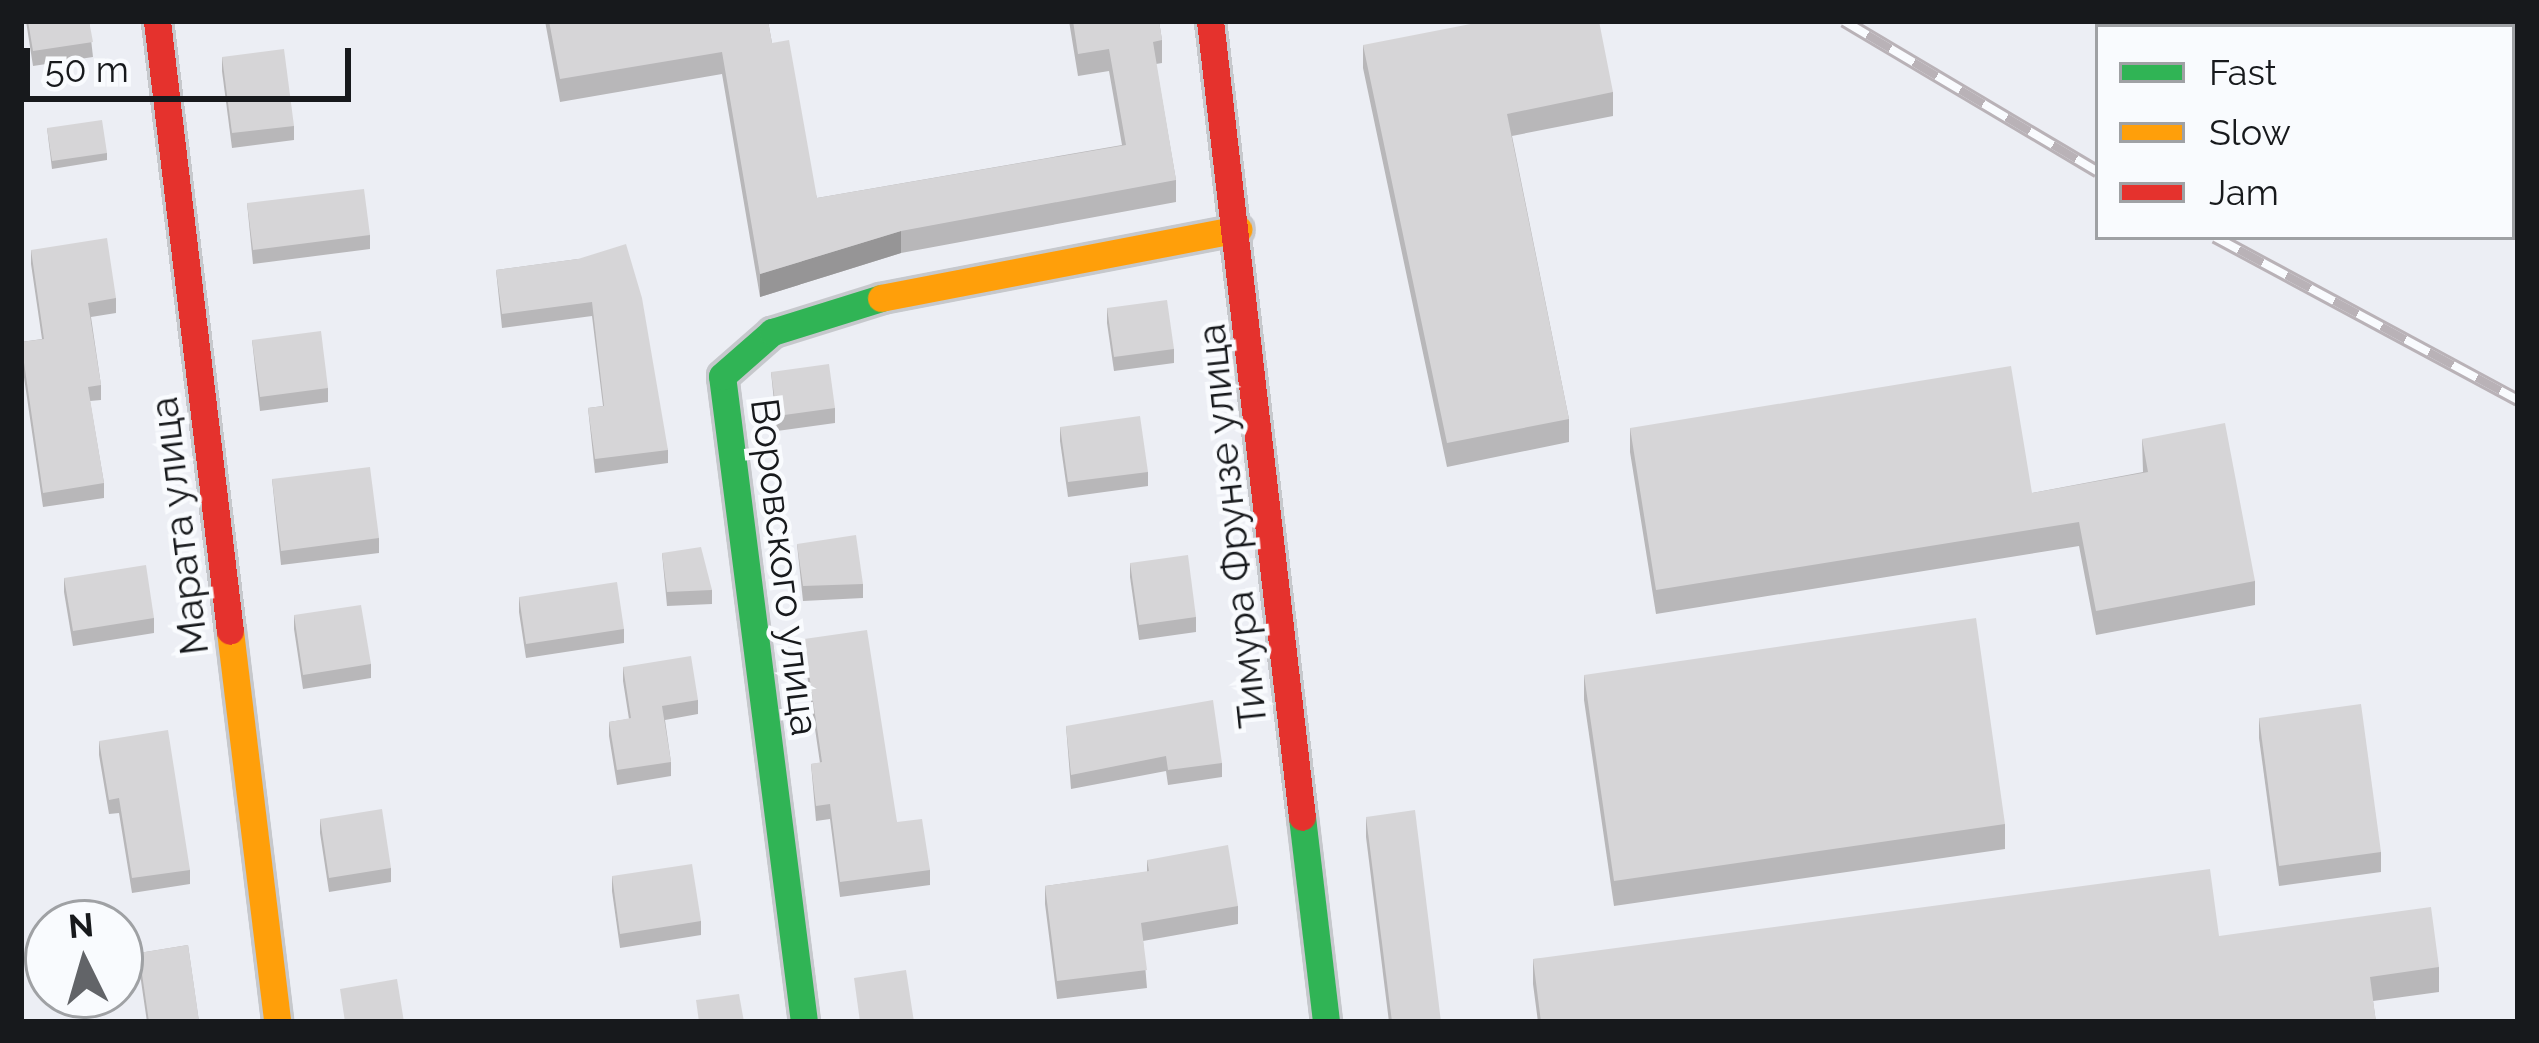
<!DOCTYPE html>
<meta charset="utf-8">
<style>
body{margin:0}
#map{position:relative;width:2539px;height:1043px;overflow:hidden;background:#eceef4;font-family:Raleway,sans-serif}
div>[style]{position:absolute}
[style*='--x']{left:calc(var(--x)*1px);top:calc(var(--y)*1px);width:calc(var(--w)*1px);rotate:calc(var(--a)*1deg)}
.roads{filter:drop-shadow(3px 0 #c6c8cc) drop-shadow(-3px 0 #c6c8cc) drop-shadow(0 3px #c6c8cc) drop-shadow(0 -3px #c6c8cc)}
.fast>*{height:27px;margin:-13.5px;padding:0 13.5px;transform-origin:13.5px;border-radius:13.5px;background:#30b455}
.slow>*{height:27px;margin:-13.5px;padding:0 13.5px;transform-origin:13.5px;border-radius:13.5px;background:#ff9f0a}
.jam>*{height:27px;margin:-13.5px;padding:0 13.5px;transform-origin:13.5px;border-radius:13.5px;background:#e5322d}
.rail>*{height:14px;margin-top:-7px;transform-origin:0;background:repeating-linear-gradient(90deg,#f9fbfe 0 27px,#b9b2b7 0 54px);box-sizing:border-box;border-block:3px solid #b9b2b7}
.wall>*{inset:0;background:#b8b7b9}
.shaded-wall>*{inset:0;background:#969596}
.building>*{inset:0;background:#d6d5d7}
span{translate:-50% -50%;white-space:nowrap;text-align:center;line-height:1.15;-webkit-text-stroke:9px #f9fbfe;paint-order:stroke}
.street-label{font-size:39px;color:#17191c}
.frame{position:absolute;inset:0;border:24px solid #17191c;pointer-events:none}
.legend{position:absolute;left:2095px;top:24px;width:420px;height:216px;box-sizing:border-box;background:#f9fbfe;border:3px solid #9fa1a4;margin:0;padding:15px 21px;list-style:none;font-size:36px;color:#17191c}
.legend li{display:flex;align-items:center;gap:24px;height:60px}
.legend b{width:60px;border:3px solid #9fa1a4}
.north{position:absolute;left:24px;top:899px;width:120px;height:120px;box-sizing:border-box;background:#f9fbfe;border:3px solid #9fa1a4;border-radius:50%;rotate:355deg;font-size:33px;font-weight:700;line-height:48px;text-align:center;color:#17191c}
.north::after{content:'';display:block;margin:auto;width:42px;height:54px;background:#626468;clip-path:polygon(50% 0,100% 100%,50% 72%,0 100%)}
.scale{position:absolute;left:24px;top:48px;width:327px;height:54px;box-sizing:border-box;border:6px solid #17191c;border-top:0;padding-left:15px;font-size:36px;line-height:42px;white-space:nowrap;color:#17191c;-webkit-text-stroke:9px #f9fbfe;paint-order:stroke}
</style>
<div id="map">
<div class="roads">
<div class="fast">
<div style="--x:1302;--y:817;--w:206;--a:83.3"></div>
<div style="--x:804;--y:1022;--w:651;--a:-97.23"></div>
<div style="--x:722;--y:376;--w:67;--a:-41.3"></div>
<div style="--x:772;--y:332;--w:114;--a:-17.3"></div>
</div>
<div class="slow">
<div style="--x:881;--y:298;--w:364;--a:-10.9"></div>
<div style="--x:230;--y:631;--w:394;--a:83.1"></div>
</div>
<div class="jam">
<div style="--x:157;--y:21;--w:614;--a:83.18"></div>
<div style="--x:1210;--y:21;--w:801;--a:83.41"></div>
</div>
</div>
<div class="rail">
<div style="--x:1844;--y:21;--w:295;--a:30.7"></div>
<div style="--x:2215;--y:237;--w:344;--a:28.3"></div>
</div>
<div class="wall">
<div style="clip-path:polygon(26px 21px,89px 21px,93px 57px,33px 66px)"></div>
<div style="clip-path:polygon(545px 21px,768px 21px,772px 43px,817px 198px,1122px 145px,1109px 71px,1078px 76px,1069px 21px,1159px 21px,1162px 40px,1162px 63px,1156px 64px,1176px 180px,1176px 202px,901px 253px,760px 297px,722px 74px,560px 102px)"></div>
<div style="clip-path:polygon(2512px 21px,2518px 21px,2518px 73px)"></div>
<div style="clip-path:polygon(1363px 45px,1613px 92px,1613px 116px,1512px 136px,1569px 419px,1569px 442px,1447px 467px,1363px 68px)"></div>
<div style="clip-path:polygon(222px 57px,294px 126px,294px 140px,232px 148px,222px 71px)"></div>
<div style="clip-path:polygon(47px 128px,107px 153px,107px 160px,52px 169px)"></div>
<div style="clip-path:polygon(247px 203px,370px 235px,370px 249px,253px 264px)"></div>
<div style="clip-path:polygon(31px 250px,116px 298px,116px 313px,91px 317px,101px 385px,101px 400px,90px 401px,104px 483px,104px 498px,43px 507px,21px 357px,21px 342px,42px 339px,31px 264px)"></div>
<div style="clip-path:polygon(578px 259px,668px 450px,668px 463px,595px 473px,588px 408px,603px 406px,592px 316px,502px 328px,496px 270px)"></div>
<div style="clip-path:polygon(1107px 308px,1174px 349px,1174px 363px,1114px 371px,1107px 323px)"></div>
<div style="clip-path:polygon(252px 340px,328px 388px,328px 402px,260px 411px)"></div>
<div style="clip-path:polygon(771px 372px,835px 408px,835px 423px,777px 431px)"></div>
<div style="clip-path:polygon(1060px 427px,1148px 472px,1148px 486px,1068px 497px,1060px 441px)"></div>
<div style="clip-path:polygon(1630px 428px,2032px 493px,2143px 472px,2142px 439px,2255px 581px,2255px 605px,2096px 635px,2079px 546px,1656px 614px,1630px 452px)"></div>
<div style="clip-path:polygon(272px 479px,379px 538px,379px 553px,281px 565px)"></div>
<div style="clip-path:polygon(797px 544px,863px 584px,863px 598px,803px 601px)"></div>
<div style="clip-path:polygon(662px 553px,712px 590px,712px 604px,667px 606px)"></div>
<div style="clip-path:polygon(1130px 563px,1196px 617px,1196px 632px,1139px 640px,1130px 577px)"></div>
<div style="clip-path:polygon(64px 578px,154px 618px,154px 633px,73px 646px,64px 592px)"></div>
<div style="clip-path:polygon(519px 597px,624px 629px,624px 643px,526px 658px,519px 612px)"></div>
<div style="clip-path:polygon(294px 615px,371px 664px,371px 678px,303px 689px,294px 629px)"></div>
<div style="clip-path:polygon(804px 639px,897px 822px,930px 870px,930px 885px,840px 897px,830px 819px,816px 821px,811px 764px,820px 763px,804px 654px)"></div>
<div style="clip-path:polygon(623px 667px,698px 700px,698px 714px,665px 720px,671px 762px,671px 776px,617px 785px,609px 736px,609px 722px,629px 719px,623px 681px)"></div>
<div style="clip-path:polygon(1584px 675px,2005px 824px,2005px 849px,1614px 906px,1584px 700px)"></div>
<div style="clip-path:polygon(2259px 718px,2381px 852px,2381px 872px,2279px 886px,2259px 738px)"></div>
<div style="clip-path:polygon(1066px 726px,1222px 763px,1222px 777px,1168px 785px,1166px 771px,1071px 789px)"></div>
<div style="clip-path:polygon(99px 741px,190px 870px,190px 884px,132px 893px,119px 813px,109px 814px,99px 755px)"></div>
<div style="clip-path:polygon(1366px 817px,1441px 1022px,1389px 1022px,1366px 837px)"></div>
<div style="clip-path:polygon(320px 819px,391px 868px,391px 882px,329px 892px,320px 833px)"></div>
<div style="clip-path:polygon(1147px 860px,1238px 906px,1238px 924px,1143px 941px,1147px 988px,1057px 999px,1045px 904px,1045px 886px,1147px 872px)"></div>
<div style="clip-path:polygon(612px 876px,701px 921px,701px 935px,620px 948px,612px 891px)"></div>
<div style="clip-path:polygon(2219px 936px,2439px 967px,2439px 992px,2373px 1001px,2376px 1022px,1538px 1022px,1533px 984px,1533px 959px)"></div>
<div style="clip-path:polygon(188px 945px,199px 1022px,147px 1022px,139px 967px,139px 953px)"></div>
</div>
<div class="shaded-wall">
<div style="clip-path:polygon(901px 231px,901px 253px,760px 297px,760px 274px)"></div>
</div>
<div class="building">
<div style="clip-path:polygon(28px 21px,89px 21px,93px 42px,33px 51px)"></div>
<div style="clip-path:polygon(549px 21px,768px 21px,772px 43px,789px 40px,817px 198px,1126px 145px,1109px 49px,1078px 54px,1073px 21px,1159px 21px,1162px 40px,1153px 42px,1176px 180px,901px 231px,760px 274px,722px 52px,560px 79px)"></div>
<div style="clip-path:polygon(1486px 21px,1599px 21px,1613px 92px,1507px 114px,1569px 419px,1447px 443px,1363px 45px)"></div>
<div style="clip-path:polygon(2514px 21px,2518px 21px,2518px 53px)"></div>
<div style="clip-path:polygon(284px 49px,294px 126px,232px 133px,222px 57px)"></div>
<div style="clip-path:polygon(102px 120px,107px 153px,52px 161px,47px 128px)"></div>
<div style="clip-path:polygon(364px 189px,370px 235px,253px 250px,247px 203px)"></div>
<div style="clip-path:polygon(107px 238px,116px 298px,88px 303px,101px 385px,88px 387px,104px 483px,43px 493px,21px 342px,44px 339px,31px 250px)"></div>
<div style="clip-path:polygon(626px 244px,642px 298px,668px 450px,595px 459px,588px 408px,604px 406px,592px 302px,502px 314px,496px 270px,578px 259px)"></div>
<div style="clip-path:polygon(1167px 300px,1174px 349px,1114px 357px,1107px 308px)"></div>
<div style="clip-path:polygon(321px 331px,328px 388px,260px 397px,252px 340px)"></div>
<div style="clip-path:polygon(829px 364px,835px 408px,777px 416px,771px 372px)"></div>
<div style="clip-path:polygon(2011px 366px,2032px 493px,2148px 472px,2142px 439px,2225px 423px,2255px 581px,2096px 611px,2079px 522px,1656px 590px,1630px 428px)"></div>
<div style="clip-path:polygon(1140px 416px,1148px 472px,1068px 482px,1060px 427px)"></div>
<div style="clip-path:polygon(370px 467px,379px 538px,281px 551px,272px 479px)"></div>
<div style="clip-path:polygon(856px 535px,863px 584px,803px 586px,797px 544px)"></div>
<div style="clip-path:polygon(701px 547px,712px 590px,667px 592px,662px 553px)"></div>
<div style="clip-path:polygon(1188px 555px,1196px 617px,1139px 625px,1130px 563px)"></div>
<div style="clip-path:polygon(146px 565px,154px 618px,73px 631px,64px 578px)"></div>
<div style="clip-path:polygon(617px 582px,624px 629px,526px 644px,519px 597px)"></div>
<div style="clip-path:polygon(361px 605px,371px 664px,303px 675px,294px 615px)"></div>
<div style="clip-path:polygon(1976px 618px,2005px 824px,1614px 881px,1584px 675px)"></div>
<div style="clip-path:polygon(867px 630px,897px 822px,922px 819px,930px 870px,840px 882px,830px 804px,816px 806px,811px 764px,822px 762px,804px 639px)"></div>
<div style="clip-path:polygon(691px 656px,698px 700px,662px 706px,671px 762px,617px 770px,609px 722px,631px 718px,623px 667px)"></div>
<div style="clip-path:polygon(1213px 700px,1222px 763px,1168px 770px,1166px 756px,1071px 775px,1066px 726px)"></div>
<div style="clip-path:polygon(2361px 704px,2381px 852px,2279px 866px,2259px 718px)"></div>
<div style="clip-path:polygon(168px 730px,190px 870px,132px 878px,119px 798px,109px 800px,99px 741px)"></div>
<div style="clip-path:polygon(382px 809px,391px 868px,329px 878px,320px 819px)"></div>
<div style="clip-path:polygon(1415px 810px,1441px 1022px,1392px 1022px,1366px 817px)"></div>
<div style="clip-path:polygon(1228px 845px,1238px 906px,1141px 923px,1147px 970px,1057px 981px,1045px 886px,1149px 871px,1147px 860px)"></div>
<div style="clip-path:polygon(692px 864px,701px 921px,620px 934px,612px 876px)"></div>
<div style="clip-path:polygon(2210px 869px,2219px 936px,2431px 907px,2439px 967px,2370px 977px,2376px 1022px,1541px 1022px,1533px 959px)"></div>
<div style="clip-path:polygon(188px 945px,199px 1021px,149px 1022px,139px 953px)"></div>
<div style="clip-path:polygon(906px 970px,914px 1022px,860px 1022px,854px 978px)"></div>
<div style="clip-path:polygon(397px 979px,404px 1022px,345px 1022px,340px 989px)"></div>
<div style="clip-path:polygon(739px 994px,744px 1022px,699px 1022px,696px 1000px)"></div>
</div>
<div class="street-label">
<span style="left:179px;top:526px;rotate:-97deg">Марата улица</span>
<span style="left:1232px;top:526px;rotate:-96deg">Тимура Фрунзе улица</span>
<span style="left:785px;top:567px;rotate:83deg">Воровского улица</span>
</div>
<div class="frame"></div>
<ul class="legend">
<li><b style="height:15px;background:#30b455"></b>Fast</li>
<li><b style="height:15px;background:#ff9f0a"></b>Slow</li>
<li><b style="height:15px;background:#e5322d"></b>Jam</li>
</ul>
<div class="north">N</div>
<div class="scale">50 m</div>
</div>
